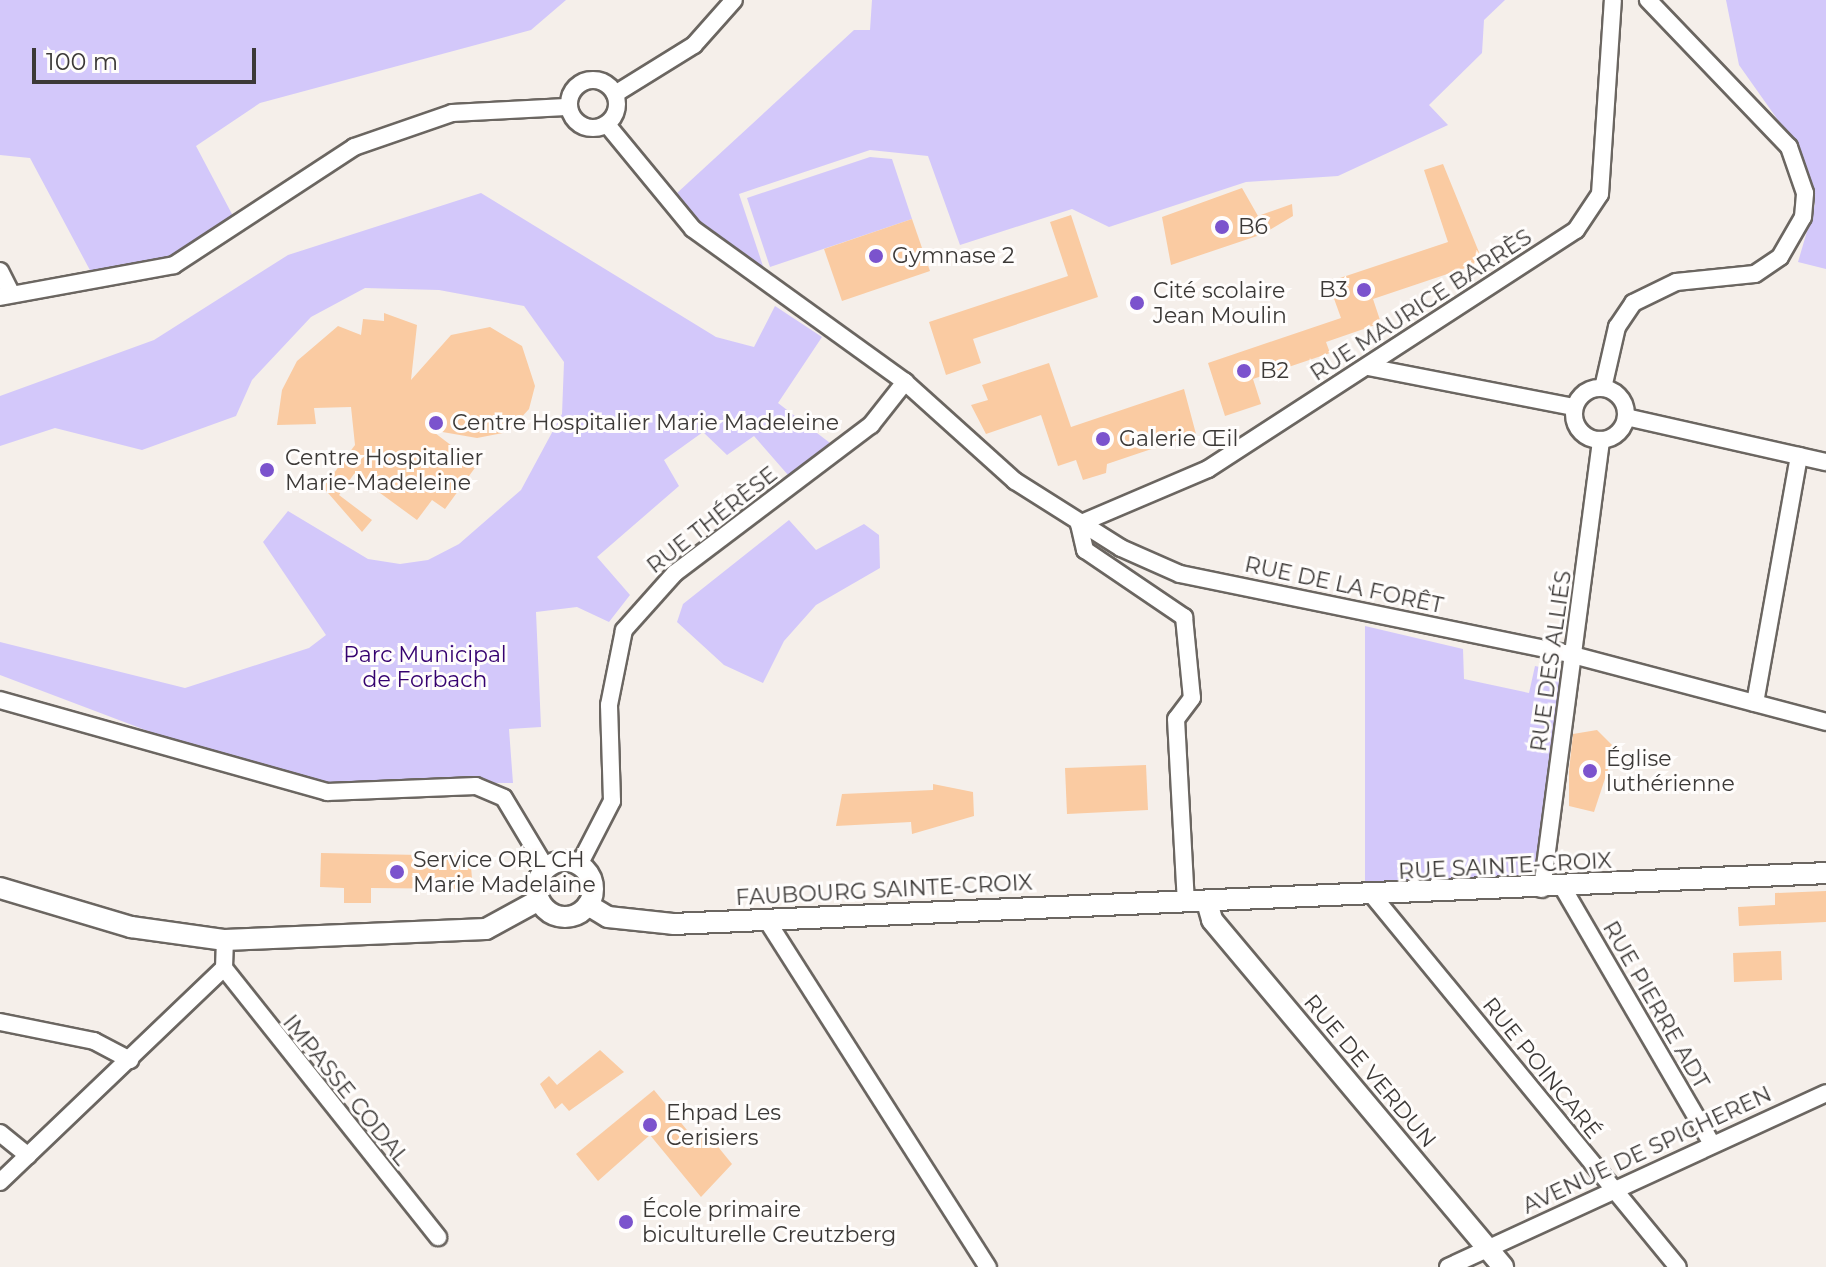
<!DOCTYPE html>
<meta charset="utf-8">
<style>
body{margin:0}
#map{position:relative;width:1826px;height:1267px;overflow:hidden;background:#f5efea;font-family:Montserrat,sans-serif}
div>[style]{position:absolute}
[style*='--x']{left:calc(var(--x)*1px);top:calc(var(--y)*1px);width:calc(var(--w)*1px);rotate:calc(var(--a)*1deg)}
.green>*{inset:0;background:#d3c8fa}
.building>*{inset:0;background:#facba2}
.roads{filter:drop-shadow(2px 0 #6b6661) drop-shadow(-2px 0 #6b6661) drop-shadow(0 2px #6b6661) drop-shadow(0 -2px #6b6661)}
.minor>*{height:16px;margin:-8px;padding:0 8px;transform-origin:8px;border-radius:8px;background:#fff}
.minor>.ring{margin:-8px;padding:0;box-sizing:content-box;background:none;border:16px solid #fff;border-radius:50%}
.major>*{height:20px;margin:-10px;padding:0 10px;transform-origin:10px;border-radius:10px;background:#fff}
.major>.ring{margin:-10px;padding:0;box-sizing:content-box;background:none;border:20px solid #fff;border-radius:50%}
.dots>*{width:22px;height:22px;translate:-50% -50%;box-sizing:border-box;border:4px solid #fffdfc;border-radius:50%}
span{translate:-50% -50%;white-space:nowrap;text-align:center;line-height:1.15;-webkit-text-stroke:6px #fffdfc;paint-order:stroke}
.poi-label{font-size:22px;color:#3c3937}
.left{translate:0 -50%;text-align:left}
.right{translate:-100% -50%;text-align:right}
.street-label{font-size:22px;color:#3c3937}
.park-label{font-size:22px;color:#35026f}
.scale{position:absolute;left:32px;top:48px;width:224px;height:36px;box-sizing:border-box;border:4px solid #3c3937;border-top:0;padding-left:10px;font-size:24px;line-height:28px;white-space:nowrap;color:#3c3937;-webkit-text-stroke:6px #fffdfc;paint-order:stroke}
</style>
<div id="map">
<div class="green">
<div style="clip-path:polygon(0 0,566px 0,531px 30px,260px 103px,196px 146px,233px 216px,171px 258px,92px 274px,30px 158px,0 155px)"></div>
<div style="clip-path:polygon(872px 0,1505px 0,1484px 20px,1482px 53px,1429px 105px,1448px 125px,1338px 176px,1246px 182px,1109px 227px,1072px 209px,960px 245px,928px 156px,870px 150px,739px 194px,765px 272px,707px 231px,677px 193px,854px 30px,870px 30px)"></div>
<div style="clip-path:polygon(1726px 0,1826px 0,1826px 269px,1798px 262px,1815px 204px,1802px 154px,1739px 65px)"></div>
<div style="clip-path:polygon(870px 157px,892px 159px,912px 219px,770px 267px,747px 198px)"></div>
<div style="clip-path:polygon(481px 193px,716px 337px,754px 347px,775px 306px,822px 337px,778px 403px,830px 443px,788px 475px,754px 436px,727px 455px,703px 432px,664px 460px,679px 486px,597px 557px,630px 595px,609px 622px,577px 607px,536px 612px,541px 727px,509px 729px,513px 783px,326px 782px,214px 756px,0 675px,0 642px,185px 688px,309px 648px,326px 635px,263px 542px,288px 511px,368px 559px,400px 564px,428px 560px,459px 544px,521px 490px,562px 414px,564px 362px,524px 306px,439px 290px,365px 288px,311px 317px,252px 380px,236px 416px,142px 450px,55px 428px,0 446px,0 396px,154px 340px,288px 255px)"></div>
<div style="clip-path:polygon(789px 520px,816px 550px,864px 524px,879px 535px,880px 568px,816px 605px,784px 641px,763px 683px,724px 665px,677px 622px,683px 604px)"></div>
<div style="clip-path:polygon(1365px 626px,1463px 649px,1464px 679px,1529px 693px,1535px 666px,1563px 672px,1533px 884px,1365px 893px)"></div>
</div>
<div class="building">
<div style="clip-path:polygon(1443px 164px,1483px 262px,1373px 299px,1381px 323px,1326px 342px,1330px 353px,1253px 379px,1261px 404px,1225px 416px,1208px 363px,1341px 318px,1328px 282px,1448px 242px,1424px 170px)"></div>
<div style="clip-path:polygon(1242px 188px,1258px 216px,1292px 204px,1293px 216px,1263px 234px,1171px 265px,1162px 217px)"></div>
<div style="clip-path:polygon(1071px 215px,1098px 297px,973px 339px,981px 363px,946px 375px,929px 322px,1068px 276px,1050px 222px)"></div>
<div style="clip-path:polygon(912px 219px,930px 271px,842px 301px,824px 249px)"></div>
<div style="clip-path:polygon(384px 313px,417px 325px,411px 380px,451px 335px,490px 327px,522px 346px,535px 386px,529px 409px,508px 432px,477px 438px,431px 430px,477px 465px,445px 509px,432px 500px,417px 520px,354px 474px,339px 495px,372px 520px,362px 532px,315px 478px,325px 485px,355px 445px,351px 407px,314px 408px,316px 424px,277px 425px,282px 390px,297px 361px,338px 326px,361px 335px,363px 319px,384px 321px)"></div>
<div style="clip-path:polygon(1049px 363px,1071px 427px,1184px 389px,1196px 434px,1107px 464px,1106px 473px,1083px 480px,1076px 460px,1058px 466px,1041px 415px,986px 434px,971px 405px,988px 400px,982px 385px)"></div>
<div style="clip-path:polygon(1597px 730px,1615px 748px,1594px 812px,1569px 806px,1569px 771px,1573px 734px)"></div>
<div style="clip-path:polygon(1146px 765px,1148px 810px,1067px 814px,1065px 768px)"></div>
<div style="clip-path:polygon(933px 784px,973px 792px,974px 816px,912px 834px,911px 822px,836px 826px,842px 794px,933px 790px)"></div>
<div style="clip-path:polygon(321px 853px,470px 856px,473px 889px,371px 888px,371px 903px,344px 903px,344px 888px,320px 887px)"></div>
<div style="clip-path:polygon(1826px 891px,1826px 922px,1739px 926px,1738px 907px,1775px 905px,1775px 893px)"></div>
<div style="clip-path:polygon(1781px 951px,1782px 980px,1734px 982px,1733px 953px)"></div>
<div style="clip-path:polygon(600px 1050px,624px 1072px,569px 1111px,562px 1103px,555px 1109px,540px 1084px,549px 1076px,557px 1085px)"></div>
<div style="clip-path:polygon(654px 1090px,696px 1141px,706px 1132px,732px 1164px,701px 1197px,650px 1135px,598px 1181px,576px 1154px)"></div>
</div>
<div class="roads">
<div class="minor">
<div class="ring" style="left:569px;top:80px;width:32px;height:32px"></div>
<div style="--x:615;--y:94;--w:93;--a:-31.8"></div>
<div style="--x:694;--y:45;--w:60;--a:-48.4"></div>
<div style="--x:609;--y:127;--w:132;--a:50.5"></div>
<div style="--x:693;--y:229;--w:261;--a:35.8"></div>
<div style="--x:905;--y:382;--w:148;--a:42"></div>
<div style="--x:1015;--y:481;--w:125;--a:32.3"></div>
<div style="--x:1121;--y:548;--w:64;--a:23.8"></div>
<div style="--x:1180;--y:574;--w:401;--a:11.6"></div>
<div style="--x:1573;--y:655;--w:262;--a:14.8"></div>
<div style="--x:0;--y:271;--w:25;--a:63"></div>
<div style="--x:0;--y:297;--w:177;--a:-10.4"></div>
<div style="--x:174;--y:265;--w:215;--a:-33.2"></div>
<div style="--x:354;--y:147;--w:104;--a:-19.1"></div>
<div style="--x:452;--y:113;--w:114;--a:-3"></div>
<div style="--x:1368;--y:367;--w:210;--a:11"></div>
<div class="ring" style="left:1574px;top:388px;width:36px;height:36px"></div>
<div style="--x:1603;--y:388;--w:63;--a:-77.1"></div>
<div style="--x:1617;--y:327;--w:29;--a:-56"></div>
<div style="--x:1633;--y:303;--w:48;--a:-26"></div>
<div style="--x:1676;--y:282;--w:79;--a:-5.8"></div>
<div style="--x:1755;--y:274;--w:30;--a:-34"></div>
<div style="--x:1780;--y:257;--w:46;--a:-60.1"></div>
<div style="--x:1803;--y:217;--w:24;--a:-85"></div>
<div style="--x:1805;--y:193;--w:49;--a:-109.2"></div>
<div style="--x:1789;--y:147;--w:204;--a:-133.8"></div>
<div style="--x:1626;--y:417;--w:205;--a:12.7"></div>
<div style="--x:1079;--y:524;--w:140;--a:-23.1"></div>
<div style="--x:1208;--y:469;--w:439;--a:-33"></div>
<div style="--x:1576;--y:230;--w:43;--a:-56.3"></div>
<div style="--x:1600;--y:194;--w:194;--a:-86.2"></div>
<div style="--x:1079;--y:524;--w:27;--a:77"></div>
<div style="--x:1085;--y:550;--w:120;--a:34.1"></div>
<div style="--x:1184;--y:617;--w:81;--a:84.4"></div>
<div style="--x:1192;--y:698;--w:26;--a:127"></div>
<div style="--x:1176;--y:719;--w:184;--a:86.9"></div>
<div style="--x:0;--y:700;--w:340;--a:15.7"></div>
<div style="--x:327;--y:792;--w:149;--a:-2.3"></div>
<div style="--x:476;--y:786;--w:30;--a:23"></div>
<div style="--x:504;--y:798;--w:82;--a:59"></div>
<div style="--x:1755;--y:703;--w:251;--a:-79.9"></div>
<div style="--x:579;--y:865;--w:72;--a:-62.7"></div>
<div style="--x:612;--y:801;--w:96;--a:-91.8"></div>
<div style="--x:609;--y:705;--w:76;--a:-78.7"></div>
<div style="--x:624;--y:630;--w:76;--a:-48.2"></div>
<div style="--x:675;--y:573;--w:246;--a:-37.1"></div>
<div style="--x:871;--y:425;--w:55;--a:-51.7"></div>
<div style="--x:1563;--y:888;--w:296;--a:59.8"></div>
<div style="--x:1542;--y:889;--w:453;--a:-82.5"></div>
<div style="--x:1373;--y:896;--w:480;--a:50.6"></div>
<div style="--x:766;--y:919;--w:413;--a:57.5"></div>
<div style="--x:224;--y:968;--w:344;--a:51.5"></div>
<div style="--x:0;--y:1022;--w:96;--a:11.4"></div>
<div style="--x:94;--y:1041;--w:41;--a:27.8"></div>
<div style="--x:0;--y:1133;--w:36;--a:39"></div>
<div style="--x:0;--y:1182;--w:310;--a:-43.7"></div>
<div style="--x:224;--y:968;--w:28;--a:-88"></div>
<div style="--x:1448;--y:1267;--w:416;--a:-24.7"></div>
</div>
<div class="major">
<div class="ring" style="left:537px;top:861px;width:36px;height:36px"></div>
<div style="--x:0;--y:888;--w:137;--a:16.6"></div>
<div style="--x:131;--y:927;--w:95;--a:7.9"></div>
<div style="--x:225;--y:940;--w:261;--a:-2.4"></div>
<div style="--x:486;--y:929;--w:60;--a:-28.7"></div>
<div style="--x:1207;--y:902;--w:19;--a:74"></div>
<div style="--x:1212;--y:920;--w:453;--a:50"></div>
<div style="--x:588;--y:905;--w:23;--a:31"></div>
<div style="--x:608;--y:917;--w:65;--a:6.1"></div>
<div style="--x:673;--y:924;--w:1154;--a:-2.53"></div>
</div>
</div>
<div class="dots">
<div style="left:1222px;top:227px;background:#7b53cd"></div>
<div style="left:876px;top:256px;background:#7b53cd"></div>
<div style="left:1364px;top:290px;background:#7b53cd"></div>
<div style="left:1137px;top:303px;background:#7b53cd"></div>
<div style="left:1244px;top:371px;background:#7b53cd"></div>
<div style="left:436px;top:423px;background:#7b53cd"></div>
<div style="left:1103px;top:439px;background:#7b53cd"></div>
<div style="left:267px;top:470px;background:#7b53cd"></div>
<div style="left:1590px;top:771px;background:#7b53cd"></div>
<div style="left:397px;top:872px;background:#7b53cd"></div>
<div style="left:650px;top:1125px;background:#7b53cd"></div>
<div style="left:626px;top:1222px;background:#7b53cd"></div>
</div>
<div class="poi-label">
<span class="left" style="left:1238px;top:227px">B6</span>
<span class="left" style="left:892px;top:256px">Gymnase 2</span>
<span class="left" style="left:1153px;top:303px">Cité scolaire<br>Jean Moulin</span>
<span class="right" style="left:1348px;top:290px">B3</span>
<span class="left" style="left:1260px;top:371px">B2</span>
<span class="left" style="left:452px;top:423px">Centre Hospitalier Marie Madeleine</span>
<span class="left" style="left:1119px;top:439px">Galerie Œil</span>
<span class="left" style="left:285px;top:470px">Centre Hospitalier<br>Marie-Madeleine</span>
<span class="left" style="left:1606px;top:771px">Église<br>luthérienne</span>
<span class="left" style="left:413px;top:872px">Service ORL CH<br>Marie Madelaine</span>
<span class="left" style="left:666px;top:1125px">Ehpad Les<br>Cerisiers</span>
<span class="left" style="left:642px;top:1222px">École primaire<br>biculturelle Creutzberg</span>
</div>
<div class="street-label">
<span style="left:1421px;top:305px;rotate:-33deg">RUE MAURICE BARRÈS</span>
<span style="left:712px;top:520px;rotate:-38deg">RUE THÉRÈSE</span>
<span style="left:1344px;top:585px;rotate:12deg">RUE DE LA FORÊT</span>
<span style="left:1551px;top:661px;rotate:-82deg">RUE DES ALLIÉS</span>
<span style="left:1505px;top:866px;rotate:-3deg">RUE SAINTE-CROIX</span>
<span style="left:884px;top:890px;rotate:-3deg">FAUBOURG SAINTE-CROIX</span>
<span style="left:1656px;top:1005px;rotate:60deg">RUE PIERRE ADT</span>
<span style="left:1542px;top:1068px;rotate:51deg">RUE POINCARÉ</span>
<span style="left:1370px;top:1071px;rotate:50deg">RUE DE VERDUN</span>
<span style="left:346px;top:1090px;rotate:51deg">IMPASSE CODAL</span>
<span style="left:1647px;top:1150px;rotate:-25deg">AVENUE DE SPICHEREN</span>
</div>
<div class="park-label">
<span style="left:425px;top:667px">Parc Municipal<br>de Forbach</span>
</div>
<div class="scale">100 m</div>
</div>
